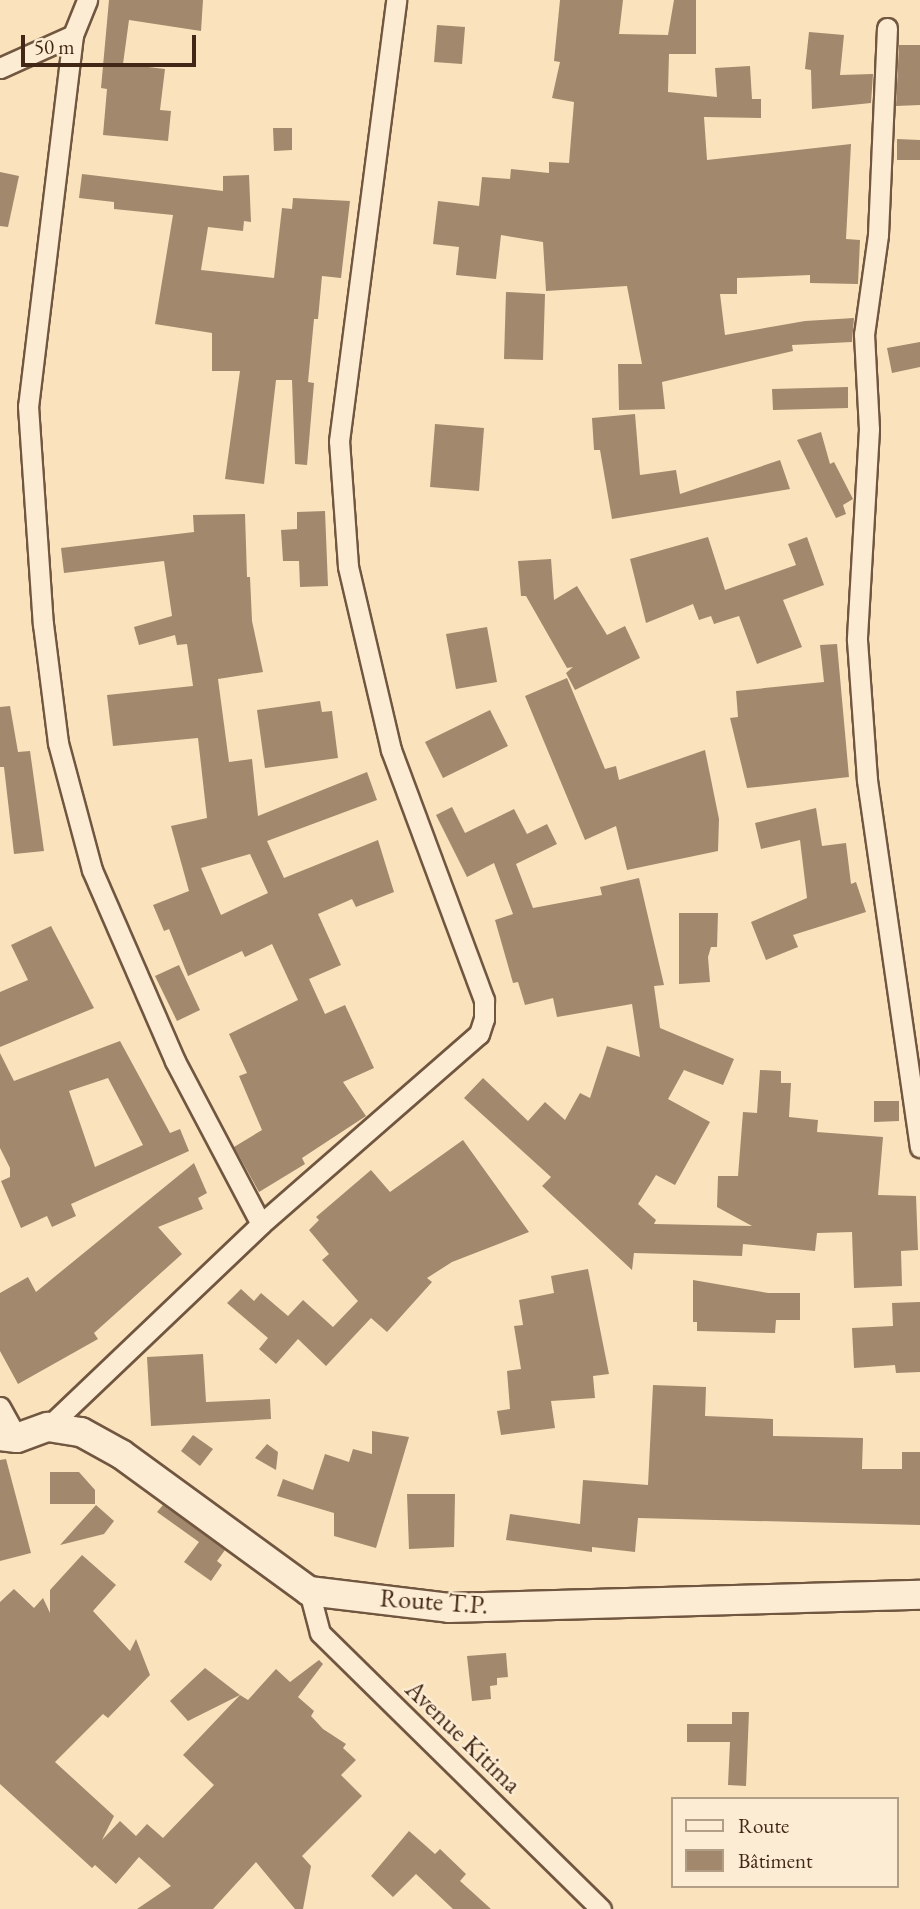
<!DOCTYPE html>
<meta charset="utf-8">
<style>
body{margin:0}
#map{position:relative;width:920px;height:1909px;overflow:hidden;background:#fae2bc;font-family:"EB Garamond",serif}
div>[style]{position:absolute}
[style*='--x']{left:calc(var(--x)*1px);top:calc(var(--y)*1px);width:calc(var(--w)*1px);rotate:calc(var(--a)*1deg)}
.building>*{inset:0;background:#a2886c}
.roads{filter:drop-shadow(2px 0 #715640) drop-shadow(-2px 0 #715640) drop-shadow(0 2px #715640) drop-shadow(0 -2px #715640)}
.street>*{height:19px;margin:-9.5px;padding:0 9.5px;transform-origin:9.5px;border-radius:9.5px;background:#fcecd3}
.secondary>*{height:28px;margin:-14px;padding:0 14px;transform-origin:14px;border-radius:14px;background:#fcecd3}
span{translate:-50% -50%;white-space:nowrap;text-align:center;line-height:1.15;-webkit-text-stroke:5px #fcecd3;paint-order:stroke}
.street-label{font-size:26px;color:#432716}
.legend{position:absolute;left:671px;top:1797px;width:228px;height:91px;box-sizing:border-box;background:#fcecd3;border:2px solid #b29d87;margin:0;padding:9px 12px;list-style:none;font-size:21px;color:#432716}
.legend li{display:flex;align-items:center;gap:14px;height:35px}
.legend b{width:35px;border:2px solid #b29d87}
.scale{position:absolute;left:21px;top:35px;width:175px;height:32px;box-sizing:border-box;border:4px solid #432716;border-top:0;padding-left:9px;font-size:21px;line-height:24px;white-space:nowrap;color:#432716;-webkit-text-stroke:5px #fcecd3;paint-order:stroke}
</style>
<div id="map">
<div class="building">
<div style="clip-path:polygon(109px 0,203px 0,201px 31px,129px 20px,123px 64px,165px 69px,160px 110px,171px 111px,168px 141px,103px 135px,107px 89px,101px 88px)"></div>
<div style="clip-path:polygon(560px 0,623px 0,619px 34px,668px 35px,674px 0,696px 0,696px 54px,669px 54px,668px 92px,717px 97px,715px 68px,750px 66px,752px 99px,761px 99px,761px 118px,704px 117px,707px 160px,851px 144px,846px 239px,860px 240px,858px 284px,810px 283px,810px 275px,737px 278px,737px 294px,720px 294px,725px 335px,805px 321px,854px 318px,852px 342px,792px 345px,793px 351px,662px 382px,665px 409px,619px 410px,618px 364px,642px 364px,627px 286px,546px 291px,543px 242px,501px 235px,496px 279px,456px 275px,459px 247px,433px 244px,438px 201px,479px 206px,482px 177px,510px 179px,511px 169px,549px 173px,549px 162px,569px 163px,574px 102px,552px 98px,560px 62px,554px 61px)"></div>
<div style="clip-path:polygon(437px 25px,465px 27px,462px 64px,434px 62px)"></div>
<div style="clip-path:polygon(809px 32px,844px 35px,840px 75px,873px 74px,871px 103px,812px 109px,811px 70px,805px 69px)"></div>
<div style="clip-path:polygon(899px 45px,920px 45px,920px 105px,896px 106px)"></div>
<div style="clip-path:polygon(273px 128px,292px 128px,292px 150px,274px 151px)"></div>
<div style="clip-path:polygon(897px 139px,920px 140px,920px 160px,897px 160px)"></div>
<div style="clip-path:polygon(0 172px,19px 176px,8px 227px,0 226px)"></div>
<div style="clip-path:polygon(82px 174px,223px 191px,223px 176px,249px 175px,251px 222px,244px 221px,243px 231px,208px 227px,201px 270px,274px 278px,282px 208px,292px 209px,293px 198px,350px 201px,341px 278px,322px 276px,318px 319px,314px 319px,308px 382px,314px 383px,307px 465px,295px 464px,292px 380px,276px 380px,264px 484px,225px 479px,240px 371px,212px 371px,212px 333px,155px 324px,173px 215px,114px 209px,114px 202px,79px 198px)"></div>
<div style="clip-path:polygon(506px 292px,545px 294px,543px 360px,504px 359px)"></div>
<div style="clip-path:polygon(920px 342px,920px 367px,892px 373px,887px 348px)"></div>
<div style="clip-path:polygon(848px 387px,848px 408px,773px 410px,772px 389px)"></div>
<div style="clip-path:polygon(635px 414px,640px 475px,676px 470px,680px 494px,780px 460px,790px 489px,612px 519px,600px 450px,594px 450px,592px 418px)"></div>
<div style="clip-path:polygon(435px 424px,484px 428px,479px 491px,430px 487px)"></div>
<div style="clip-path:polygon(821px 432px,830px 464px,834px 462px,853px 499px,843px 505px,846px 514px,836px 518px,797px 440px)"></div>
<div style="clip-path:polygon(325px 511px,328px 586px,300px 587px,299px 561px,283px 561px,281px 530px,297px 529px,297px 512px)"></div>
<div style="clip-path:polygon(evenodd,245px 514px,247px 577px,250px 577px,252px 621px,263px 672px,218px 679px,229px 762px,252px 759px,258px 816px,367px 772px,377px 800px,267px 841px,284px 878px,378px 840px,394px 892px,356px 907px,352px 899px,318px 914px,341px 965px,309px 979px,325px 1014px,345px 1005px,374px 1068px,343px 1082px,366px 1116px,302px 1158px,305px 1164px,259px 1192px,234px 1147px,262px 1130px,239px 1076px,247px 1073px,229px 1034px,298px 1000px,272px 944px,245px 957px,242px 951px,188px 976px,169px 929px,164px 931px,153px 905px,189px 891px,171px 826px,207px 818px,198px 738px,113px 746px,107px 695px,193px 686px,187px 644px,177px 645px,175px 635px,139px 645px,134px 627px,172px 616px,164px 561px,64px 573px,61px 548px,194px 532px,193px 515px,245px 514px,250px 854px,268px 893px,221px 915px,201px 868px,250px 854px)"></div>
<div style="clip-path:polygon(708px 537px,725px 590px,796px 565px,788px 544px,807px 537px,824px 585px,783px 600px,802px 647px,757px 664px,739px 616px,714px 624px,711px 616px,699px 620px,693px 604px,646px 623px,630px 559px)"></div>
<div style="clip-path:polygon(551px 559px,554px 600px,577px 586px,607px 635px,625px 626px,640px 658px,575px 690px,566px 673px,573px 667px,567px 668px,526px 596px,521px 596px,518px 561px)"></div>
<div style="clip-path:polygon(487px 627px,497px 682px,456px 689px,446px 634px)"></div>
<div style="clip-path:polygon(837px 644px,849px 777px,747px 788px,730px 718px,738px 717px,736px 691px,824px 682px,820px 645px)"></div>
<div style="clip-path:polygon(567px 678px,605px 769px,616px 766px,619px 780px,705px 750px,719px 819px,718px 851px,627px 870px,616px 826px,585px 840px,525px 696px)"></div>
<div style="clip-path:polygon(320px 701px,322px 712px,332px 711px,338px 758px,265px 768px,257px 710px)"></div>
<div style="clip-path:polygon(10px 706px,18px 752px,30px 751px,44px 851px,14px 854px,4px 767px,0 767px,0 707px)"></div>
<div style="clip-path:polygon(490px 710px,508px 746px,443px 778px,425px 742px)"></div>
<div style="clip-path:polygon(452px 807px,465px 833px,514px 809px,527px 834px,547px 824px,557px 844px,516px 864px,533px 908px,602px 895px,600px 887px,639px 878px,664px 985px,654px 986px,660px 1028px,734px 1059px,723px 1085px,684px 1070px,668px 1099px,710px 1122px,675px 1185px,656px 1175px,638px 1204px,656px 1220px,654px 1224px,752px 1226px,717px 1207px,718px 1176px,738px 1176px,743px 1112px,757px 1113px,760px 1070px,781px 1071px,781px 1083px,791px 1083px,789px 1117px,818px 1120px,817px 1132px,883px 1137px,878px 1195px,916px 1196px,918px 1250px,901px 1251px,902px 1286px,854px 1288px,852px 1232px,817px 1233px,815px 1251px,743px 1244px,742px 1256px,634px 1253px,632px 1270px,542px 1186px,551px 1177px,464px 1098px,483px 1078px,528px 1121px,545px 1102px,565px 1120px,580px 1093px,590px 1098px,607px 1046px,640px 1057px,632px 1004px,557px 1017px,553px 998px,525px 1005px,518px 982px,513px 983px,495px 920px,513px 914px,494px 863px,467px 877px,436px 815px)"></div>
<div style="clip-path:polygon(816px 808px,822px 846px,846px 843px,851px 884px,856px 882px,866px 912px,793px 935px,798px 947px,766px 960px,751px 922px,807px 898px,800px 840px,761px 849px,755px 823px)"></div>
<div style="clip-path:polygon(679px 913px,718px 913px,717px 947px,711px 947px,708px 957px,710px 982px,679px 984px)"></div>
<div style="clip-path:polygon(51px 926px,94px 1008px,0 1047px,0 992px,28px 980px,11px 945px)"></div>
<div style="clip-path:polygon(179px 965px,200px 1010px,177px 1021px,155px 976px)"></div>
<div style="clip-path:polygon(evenodd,120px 1041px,170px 1133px,180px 1129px,189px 1151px,71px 1204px,76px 1216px,52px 1227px,47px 1216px,21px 1228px,1px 1181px,10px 1177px,10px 1168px,0 1148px,0 1053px,14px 1081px,120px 1041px,108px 1078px,143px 1145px,95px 1167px,69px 1091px,108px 1078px)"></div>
<div style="clip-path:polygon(874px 1101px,899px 1101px,899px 1121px,874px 1122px)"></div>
<div style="clip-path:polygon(463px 1140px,529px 1232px,452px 1262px,427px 1278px,432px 1282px,387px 1332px,371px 1318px,326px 1366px,298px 1339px,276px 1364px,259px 1349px,268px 1338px,227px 1303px,241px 1289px,254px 1301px,261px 1293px,288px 1316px,303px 1300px,333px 1327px,358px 1301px,322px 1260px,329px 1254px,309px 1230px,319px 1220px,316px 1217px,371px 1170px,390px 1192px)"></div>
<div style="clip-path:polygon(194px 1163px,207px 1193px,198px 1198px,203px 1209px,158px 1227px,182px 1254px,94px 1333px,98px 1339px,18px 1384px,0 1351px,0 1293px,28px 1277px,36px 1292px)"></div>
<div style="clip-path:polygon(588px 1269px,609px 1374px,593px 1376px,595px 1398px,551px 1401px,555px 1428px,501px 1435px,497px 1411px,510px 1409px,507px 1371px,521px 1369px,514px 1326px,523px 1325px,519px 1300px,554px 1293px,551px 1276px)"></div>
<div style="clip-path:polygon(693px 1280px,768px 1293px,800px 1293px,800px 1320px,776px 1320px,775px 1333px,697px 1331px,697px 1322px,693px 1322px)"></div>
<div style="clip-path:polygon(920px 1302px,920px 1372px,896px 1373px,895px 1365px,854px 1368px,852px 1328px,893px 1326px,892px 1303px)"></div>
<div style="clip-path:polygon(203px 1354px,206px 1402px,270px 1399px,271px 1419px,151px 1426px,147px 1357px)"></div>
<div style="clip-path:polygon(653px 1385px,706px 1387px,705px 1416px,773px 1419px,773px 1436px,863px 1438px,862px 1469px,902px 1469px,902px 1452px,920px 1452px,920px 1525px,638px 1518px,635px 1552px,592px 1547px,592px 1552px,506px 1540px,510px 1514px,580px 1524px,583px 1480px,648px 1485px)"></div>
<div style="clip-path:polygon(372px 1431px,409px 1437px,376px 1548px,334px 1536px,334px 1513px,277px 1496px,283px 1479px,313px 1490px,325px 1454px,349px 1462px,353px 1449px,372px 1454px)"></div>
<div style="clip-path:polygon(193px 1435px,213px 1449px,200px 1466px,181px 1451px)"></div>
<div style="clip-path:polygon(267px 1444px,278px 1452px,276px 1470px,255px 1458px)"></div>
<div style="clip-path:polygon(6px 1459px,31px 1553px,0 1561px,0 1460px)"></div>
<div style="clip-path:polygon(50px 1472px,79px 1472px,95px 1490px,95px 1504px,50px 1504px)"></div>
<div style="clip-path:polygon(407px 1494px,455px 1494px,454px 1547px,409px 1549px)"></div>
<div style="clip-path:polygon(96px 1505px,114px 1521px,104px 1534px,60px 1545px)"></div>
<div style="clip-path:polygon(163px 1505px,225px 1550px,217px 1561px,222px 1565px,211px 1581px,184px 1562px,199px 1542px,157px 1512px)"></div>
<div style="clip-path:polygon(82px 1555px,116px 1585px,93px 1611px,130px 1651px,136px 1639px,150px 1675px,108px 1718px,103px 1714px,55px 1762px,114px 1816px,102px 1840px,120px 1821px,136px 1836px,147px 1824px,163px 1838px,214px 1785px,183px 1755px,240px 1695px,248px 1700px,276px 1669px,290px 1682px,319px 1660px,323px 1664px,298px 1697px,314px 1711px,311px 1716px,323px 1729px,346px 1744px,343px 1748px,356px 1760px,341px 1775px,362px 1796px,302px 1856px,311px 1866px,303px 1909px,295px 1909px,256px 1862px,213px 1909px,137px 1909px,171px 1886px,139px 1857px,116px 1884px,95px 1865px,92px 1868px,0 1784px,0 1602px,14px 1589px,34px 1608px,43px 1598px,50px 1613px,50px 1590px)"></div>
<div style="clip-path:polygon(506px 1653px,508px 1677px,497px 1678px,497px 1685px,490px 1686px,491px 1699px,472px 1701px,467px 1656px)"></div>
<div style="clip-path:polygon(205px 1668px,240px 1695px,188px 1721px,170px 1701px)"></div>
<div style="clip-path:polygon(732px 1712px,749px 1712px,746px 1786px,728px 1785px,730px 1742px,687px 1742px,687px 1724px,732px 1724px)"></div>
<div style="clip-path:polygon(409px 1831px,435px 1854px,440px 1849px,466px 1874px,460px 1881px,491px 1909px,453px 1909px,416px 1874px,393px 1897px,371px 1876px)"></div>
</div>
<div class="roads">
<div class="street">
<div style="--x:887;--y:28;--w:207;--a:92.5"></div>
<div style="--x:878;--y:235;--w:100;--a:98"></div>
<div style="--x:864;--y:334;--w:95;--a:87"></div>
<div style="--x:869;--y:429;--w:211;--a:93.3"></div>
<div style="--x:857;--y:640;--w:140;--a:85.9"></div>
<div style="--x:867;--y:780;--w:371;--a:81.8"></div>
<div style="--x:73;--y:35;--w:374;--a:96.9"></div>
<div style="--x:28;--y:406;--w:219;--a:86.1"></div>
<div style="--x:43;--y:624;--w:120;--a:82.8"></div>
<div style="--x:58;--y:743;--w:131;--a:75"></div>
<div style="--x:92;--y:870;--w:208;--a:66.5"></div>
<div style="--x:175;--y:1061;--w:184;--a:62.2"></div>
<div style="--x:0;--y:68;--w:80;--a:-24.3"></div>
<div style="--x:73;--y:35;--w:38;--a:-68"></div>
<div style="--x:0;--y:1407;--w:35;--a:61"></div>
<div style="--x:48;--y:1427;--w:294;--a:-43.6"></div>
<div style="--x:261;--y:1224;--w:289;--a:-41.1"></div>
<div style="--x:479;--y:1034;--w:16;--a:-72"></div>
<div style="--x:484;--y:1019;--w:19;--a:-90"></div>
<div style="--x:484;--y:1000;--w:267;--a:-110.4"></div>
<div style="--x:391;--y:750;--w:189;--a:-103.2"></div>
<div style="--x:348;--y:566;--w:125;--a:-94.1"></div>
<div style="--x:339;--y:441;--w:445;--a:-82.6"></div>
<div style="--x:309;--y:1591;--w:43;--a:75.3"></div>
<div style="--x:320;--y:1633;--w:394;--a:44.5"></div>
</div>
<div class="secondary">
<div style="--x:0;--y:1436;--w:17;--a:7"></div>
<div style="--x:17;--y:1438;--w:33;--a:-20"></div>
<div style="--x:48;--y:1427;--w:33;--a:9"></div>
<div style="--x:81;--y:1432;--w:46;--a:28.8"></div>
<div style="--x:121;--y:1454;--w:233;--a:36.1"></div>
<div style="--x:309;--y:1591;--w:141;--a:6.9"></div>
<div style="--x:449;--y:1608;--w:471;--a:-1.6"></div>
</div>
</div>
<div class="street-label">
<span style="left:434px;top:1602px;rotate:4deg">Route T.P.</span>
<span style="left:463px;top:1737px;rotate:44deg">Avenue Kitima</span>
</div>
<ul class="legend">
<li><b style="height:9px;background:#fcecd3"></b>Route</li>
<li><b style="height:19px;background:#a2886c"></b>Bâtiment</li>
</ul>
<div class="scale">50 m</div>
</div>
